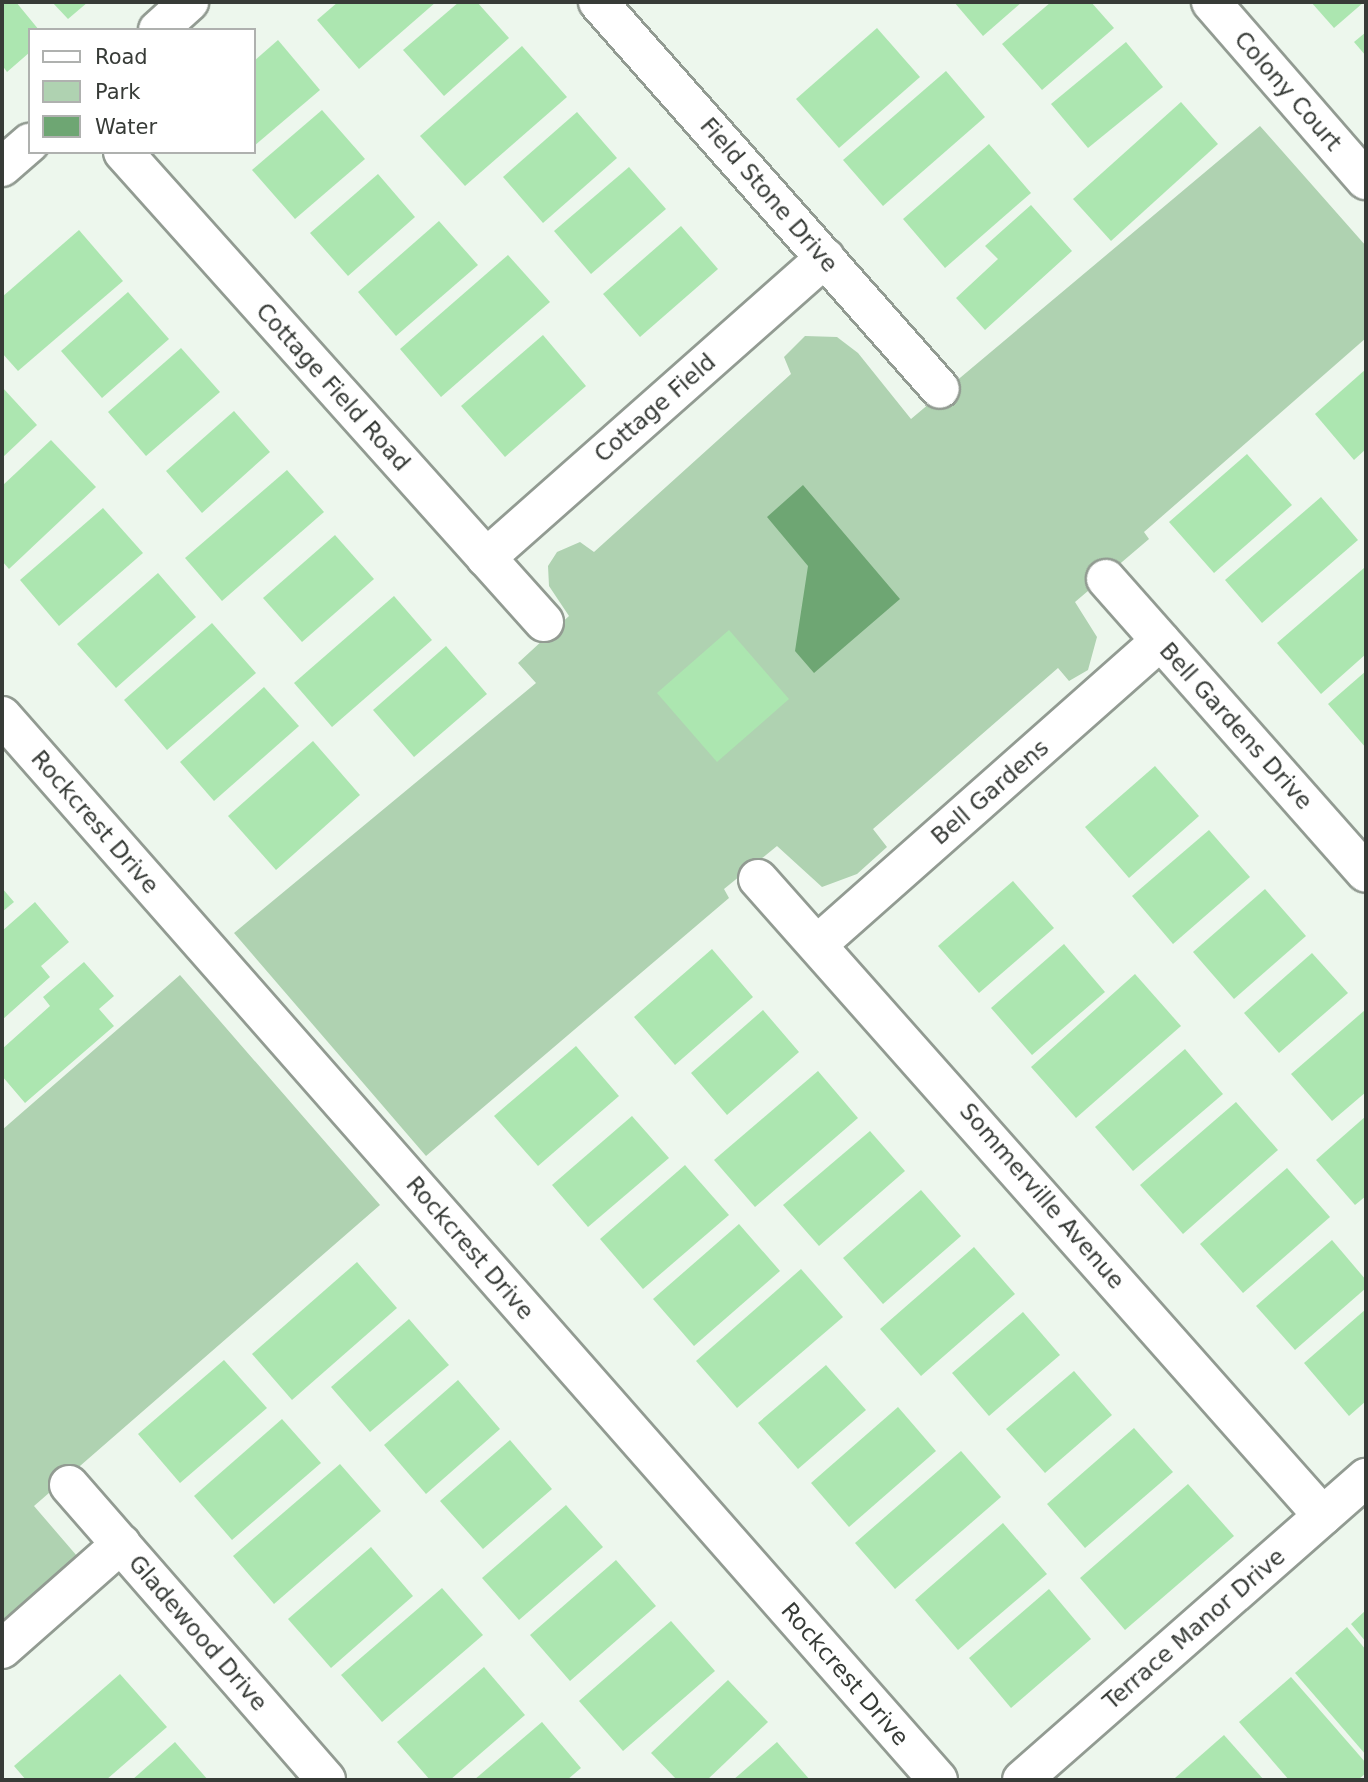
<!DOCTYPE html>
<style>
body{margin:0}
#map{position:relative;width:1368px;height:1782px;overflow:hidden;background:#edf7ed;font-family:"DejaVu Sans",sans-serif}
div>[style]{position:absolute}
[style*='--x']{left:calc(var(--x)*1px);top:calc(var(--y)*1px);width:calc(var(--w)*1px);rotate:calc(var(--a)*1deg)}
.green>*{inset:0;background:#afd2b1}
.water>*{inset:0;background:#6ea673}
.building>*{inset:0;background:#ace6b0}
.roads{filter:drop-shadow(2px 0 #929b92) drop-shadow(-2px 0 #929b92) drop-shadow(0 2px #929b92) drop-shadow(0 -2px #929b92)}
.minor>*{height:38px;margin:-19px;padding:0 19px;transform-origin:19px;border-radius:19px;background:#fff}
span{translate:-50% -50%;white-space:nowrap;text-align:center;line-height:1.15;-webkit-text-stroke:6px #fff;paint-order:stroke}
.street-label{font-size:23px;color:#373b37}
.frame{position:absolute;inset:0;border:4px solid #373b37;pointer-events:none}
.legend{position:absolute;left:28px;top:28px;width:228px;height:126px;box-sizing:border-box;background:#fff;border:2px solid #afb1af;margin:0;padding:9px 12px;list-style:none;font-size:21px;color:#373b37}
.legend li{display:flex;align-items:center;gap:14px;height:35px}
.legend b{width:35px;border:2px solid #afb1af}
</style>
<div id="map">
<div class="green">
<div style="clip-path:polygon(1260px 126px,1366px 246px,1366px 338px,1144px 532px,1149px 539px,1075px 602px,1097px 637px,1088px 670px,1069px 681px,1058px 668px,873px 829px,887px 847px,857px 874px,822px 887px,777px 846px,724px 889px,729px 898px,426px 1156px,234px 933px,536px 683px,518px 663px,569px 616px,549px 586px,548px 566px,557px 552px,580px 542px,594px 552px,791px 374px,784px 357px,805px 336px,837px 337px,858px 353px,911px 419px)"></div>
<div style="clip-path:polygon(180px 975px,380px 1205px,34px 1506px,77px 1556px,2px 1621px,2px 1130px)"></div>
</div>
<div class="water">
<div style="clip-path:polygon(803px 485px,900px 599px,814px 673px,795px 651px,808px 566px,767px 517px)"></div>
</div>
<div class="building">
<div style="clip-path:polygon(2px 2px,16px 2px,39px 30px,30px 30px,30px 52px,7px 72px,2px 65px)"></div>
<div style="clip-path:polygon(52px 2px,88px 2px,68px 19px)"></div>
<div style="clip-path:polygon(338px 2px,436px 2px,359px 69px,317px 20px)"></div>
<div style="clip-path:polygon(459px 2px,477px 2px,509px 38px,444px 96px,403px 50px)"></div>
<div style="clip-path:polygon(954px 2px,1022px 2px,983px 36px)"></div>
<div style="clip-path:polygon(1051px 2px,1091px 2px,1114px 28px,1042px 90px,1002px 44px)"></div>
<div style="clip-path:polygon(1311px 2px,1364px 2px,1334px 28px)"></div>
<div style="clip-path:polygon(877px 28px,920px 77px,839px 148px,796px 99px)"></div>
<div style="clip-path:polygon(1366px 32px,1366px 56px,1354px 42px)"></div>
<div style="clip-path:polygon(278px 40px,320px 90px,254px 146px,254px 61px)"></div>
<div style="clip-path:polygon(1126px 42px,1163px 87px,1088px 148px,1051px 104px)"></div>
<div style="clip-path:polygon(522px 46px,567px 97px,465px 186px,420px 136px)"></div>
<div style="clip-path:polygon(946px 71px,985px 117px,883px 206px,843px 160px)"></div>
<div style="clip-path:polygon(1181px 102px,1218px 144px,1111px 241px,1073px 199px)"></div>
<div style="clip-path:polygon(322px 110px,365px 159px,295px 219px,252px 170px)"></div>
<div style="clip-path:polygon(577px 112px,617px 158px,543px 223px,503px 177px)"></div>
<div style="clip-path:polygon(989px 144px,1031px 193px,945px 268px,903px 219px)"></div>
<div style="clip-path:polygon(629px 167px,666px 209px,591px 274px,554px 231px)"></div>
<div style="clip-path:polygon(378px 174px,415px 217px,348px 276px,310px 233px)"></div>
<div style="clip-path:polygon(1031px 205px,1072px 251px,985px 330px,956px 298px,998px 259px,985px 246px)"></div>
<div style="clip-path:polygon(439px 221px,478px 265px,396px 336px,358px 292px)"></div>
<div style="clip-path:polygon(681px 226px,718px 269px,640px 337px,603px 294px)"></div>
<div style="clip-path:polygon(79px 230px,123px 281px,18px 371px,2px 353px,2px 297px)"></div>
<div style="clip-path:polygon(508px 255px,550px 302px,441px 397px,400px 349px)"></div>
<div style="clip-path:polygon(128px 292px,169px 339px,102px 398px,61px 351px)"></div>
<div style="clip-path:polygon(543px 335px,586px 386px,505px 457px,461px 406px)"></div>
<div style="clip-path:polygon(181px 348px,220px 392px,146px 456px,108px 412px)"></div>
<div style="clip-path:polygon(1366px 369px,1366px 449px,1354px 460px,1315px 414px)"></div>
<div style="clip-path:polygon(2px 387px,37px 425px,2px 458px)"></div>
<div style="clip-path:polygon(234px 411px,270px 452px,202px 513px,166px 471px)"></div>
<div style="clip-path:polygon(51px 440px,96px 487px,9px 569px,2px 561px,2px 486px)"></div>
<div style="clip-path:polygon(1247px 454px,1292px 505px,1214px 573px,1169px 522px)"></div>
<div style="clip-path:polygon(287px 470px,324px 512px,222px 601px,185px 558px)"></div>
<div style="clip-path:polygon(1321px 497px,1358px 540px,1262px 623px,1225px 580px)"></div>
<div style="clip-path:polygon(103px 508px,143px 553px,59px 626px,20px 580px)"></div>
<div style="clip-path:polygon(335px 535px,374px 579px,302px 642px,263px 598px)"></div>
<div style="clip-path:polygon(1364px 568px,1366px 654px,1321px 694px,1277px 643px)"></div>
<div style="clip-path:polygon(158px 573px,196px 617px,116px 688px,77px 644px)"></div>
<div style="clip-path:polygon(394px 596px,432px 640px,332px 727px,294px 683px)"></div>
<div style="clip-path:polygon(212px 623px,256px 673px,167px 750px,124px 700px)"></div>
<div style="clip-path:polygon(729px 630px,789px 699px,717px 762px,657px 693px)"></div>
<div style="clip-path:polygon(446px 646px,487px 694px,414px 757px,373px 710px)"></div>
<div style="clip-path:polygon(1366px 671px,1366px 748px,1328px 704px)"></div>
<div style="clip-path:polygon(264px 687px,299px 726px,214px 801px,180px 762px)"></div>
<div style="clip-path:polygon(313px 741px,360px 795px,276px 870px,228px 816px)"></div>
<div style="clip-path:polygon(1155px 766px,1199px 816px,1129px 878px,1085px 827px)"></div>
<div style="clip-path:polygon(1209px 830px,1250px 877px,1173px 944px,1132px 896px)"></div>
<div style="clip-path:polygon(1013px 881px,1054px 928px,979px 993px,938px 946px)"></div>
<div style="clip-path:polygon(2px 888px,14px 902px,2px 912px)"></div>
<div style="clip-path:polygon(1265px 889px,1306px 936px,1234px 999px,1193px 952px)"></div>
<div style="clip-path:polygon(35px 902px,69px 942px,41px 966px,50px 977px,2px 1020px,2px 931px)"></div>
<div style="clip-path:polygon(1064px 944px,1105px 992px,1032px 1055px,991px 1008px)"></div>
<div style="clip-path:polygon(712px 949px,753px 997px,675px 1065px,634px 1017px)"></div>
<div style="clip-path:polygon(1312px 953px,1348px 993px,1279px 1053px,1244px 1013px)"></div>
<div style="clip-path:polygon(84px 962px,114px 996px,99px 1009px,114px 1026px,25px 1103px,2px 1076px,2px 1049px,50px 1006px,43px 997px)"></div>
<div style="clip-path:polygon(1135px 974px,1181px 1026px,1076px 1118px,1031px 1067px)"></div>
<div style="clip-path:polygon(763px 1010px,799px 1052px,727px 1115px,691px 1073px)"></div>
<div style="clip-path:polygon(1365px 1010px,1366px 1092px,1332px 1121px,1291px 1074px)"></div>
<div style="clip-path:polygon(576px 1046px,619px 1096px,538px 1166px,494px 1116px)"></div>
<div style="clip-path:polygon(1185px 1049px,1223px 1094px,1133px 1171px,1095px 1127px)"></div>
<div style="clip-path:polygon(818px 1071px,858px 1118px,755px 1207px,714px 1160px)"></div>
<div style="clip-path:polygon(1236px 1102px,1278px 1150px,1183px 1234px,1140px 1185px)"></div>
<div style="clip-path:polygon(632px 1116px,669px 1158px,588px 1227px,552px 1185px)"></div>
<div style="clip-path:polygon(1366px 1116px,1366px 1196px,1355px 1205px,1316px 1160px)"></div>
<div style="clip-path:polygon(870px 1131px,905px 1171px,819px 1246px,783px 1205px)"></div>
<div style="clip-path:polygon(685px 1165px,729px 1215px,643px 1289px,600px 1239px)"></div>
<div style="clip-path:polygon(1287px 1168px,1330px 1217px,1243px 1293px,1200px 1244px)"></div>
<div style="clip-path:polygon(921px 1190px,961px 1236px,883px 1304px,843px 1258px)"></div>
<div style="clip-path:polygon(739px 1224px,780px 1271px,694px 1346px,653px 1299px)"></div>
<div style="clip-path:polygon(1332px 1240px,1366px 1280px,1366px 1288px,1295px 1350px,1256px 1306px)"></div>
<div style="clip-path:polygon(974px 1247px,1015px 1294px,921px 1376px,880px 1329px)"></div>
<div style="clip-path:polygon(357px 1262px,397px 1308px,292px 1400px,252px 1354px)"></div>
<div style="clip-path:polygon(801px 1269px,843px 1317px,737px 1408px,696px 1361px)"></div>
<div style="clip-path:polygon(1366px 1309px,1366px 1401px,1349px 1416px,1304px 1363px)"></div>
<div style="clip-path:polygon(1023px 1312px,1060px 1355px,989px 1416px,952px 1373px)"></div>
<div style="clip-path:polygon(409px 1319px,449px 1365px,370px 1432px,331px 1387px)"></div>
<div style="clip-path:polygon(224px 1360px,267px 1408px,180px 1483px,138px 1434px)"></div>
<div style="clip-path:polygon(826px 1365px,866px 1410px,798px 1469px,758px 1423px)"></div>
<div style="clip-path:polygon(1074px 1371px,1112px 1415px,1045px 1473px,1006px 1429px)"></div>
<div style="clip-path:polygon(458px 1380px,500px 1429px,426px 1494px,384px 1445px)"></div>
<div style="clip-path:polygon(898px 1407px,936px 1451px,849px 1527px,811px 1483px)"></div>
<div style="clip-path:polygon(282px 1419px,321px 1463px,232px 1540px,194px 1496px)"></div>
<div style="clip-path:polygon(1134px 1428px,1173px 1472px,1085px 1548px,1047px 1504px)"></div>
<div style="clip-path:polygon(510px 1440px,552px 1489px,483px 1549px,440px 1501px)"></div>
<div style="clip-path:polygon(961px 1451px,1001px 1497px,895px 1589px,855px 1543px)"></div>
<div style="clip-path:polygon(340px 1464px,381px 1511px,274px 1604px,233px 1556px)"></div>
<div style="clip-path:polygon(1188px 1484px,1234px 1536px,1125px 1630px,1080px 1578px)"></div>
<div style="clip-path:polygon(566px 1505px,603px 1547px,519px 1620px,482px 1578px)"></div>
<div style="clip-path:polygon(1003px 1523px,1047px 1574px,958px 1650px,915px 1600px)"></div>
<div style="clip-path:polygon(371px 1547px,413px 1596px,331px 1668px,288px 1619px)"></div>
<div style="clip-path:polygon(616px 1560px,656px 1606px,570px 1681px,530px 1635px)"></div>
<div style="clip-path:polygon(442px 1588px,483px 1635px,382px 1722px,341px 1675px)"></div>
<div style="clip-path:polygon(1049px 1589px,1091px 1639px,1011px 1708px,969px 1658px)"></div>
<div style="clip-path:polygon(1366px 1610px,1366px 1642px,1351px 1624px)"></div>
<div style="clip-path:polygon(671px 1621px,715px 1671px,623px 1751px,579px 1701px)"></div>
<div style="clip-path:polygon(1347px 1627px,1366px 1650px,1366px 1755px,1295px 1673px)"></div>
<div style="clip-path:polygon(484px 1667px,525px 1715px,450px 1780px,430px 1780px,397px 1742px)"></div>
<div style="clip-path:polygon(120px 1674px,167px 1727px,106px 1780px,26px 1780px,14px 1766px)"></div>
<div style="clip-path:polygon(1291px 1677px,1366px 1763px,1366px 1773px,1358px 1780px,1289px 1780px,1239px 1722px)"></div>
<div style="clip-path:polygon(728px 1680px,768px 1722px,707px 1780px,677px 1780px,651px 1753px)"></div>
<div style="clip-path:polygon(542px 1722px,581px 1768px,567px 1780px,474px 1780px)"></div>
<div style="clip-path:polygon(1224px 1735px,1264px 1780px,1177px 1780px,1175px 1778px)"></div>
<div style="clip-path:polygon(175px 1742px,208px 1780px,132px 1780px)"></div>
<div style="clip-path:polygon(777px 1742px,810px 1780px,733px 1780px)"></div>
</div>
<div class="roads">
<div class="minor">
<div style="--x:598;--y:2;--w:516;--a:48.53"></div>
<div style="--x:1211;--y:2;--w:236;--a:49"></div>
<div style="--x:158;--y:30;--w:42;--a:-42.1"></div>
<div style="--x:123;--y:152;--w:631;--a:48.15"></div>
<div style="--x:2;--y:167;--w:37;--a:-41"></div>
<div style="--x:486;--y:558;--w:453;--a:-41.5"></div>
<div style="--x:1106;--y:579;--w:392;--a:48.5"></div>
<div style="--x:2;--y:716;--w:1417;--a:48.66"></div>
<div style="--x:758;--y:879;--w:851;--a:48.43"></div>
<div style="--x:819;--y:943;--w:456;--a:-41.5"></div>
<div style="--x:69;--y:1485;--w:391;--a:48.9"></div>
<div style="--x:2;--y:1649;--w:159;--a:-41.4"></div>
<div style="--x:1022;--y:1780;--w:458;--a:-41.3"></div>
</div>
</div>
<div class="street-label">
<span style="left:1288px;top:91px;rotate:49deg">Colony Court</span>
<span style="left:769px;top:195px;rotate:49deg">Field Stone Drive</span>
<span style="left:333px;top:387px;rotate:48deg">Cottage Field Road</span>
<span style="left:655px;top:408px;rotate:-41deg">Cottage Field</span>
<span style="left:1236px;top:726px;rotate:48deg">Bell Gardens Drive</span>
<span style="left:990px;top:792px;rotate:-41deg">Bell Gardens</span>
<span style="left:95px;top:822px;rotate:49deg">Rockcrest Drive</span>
<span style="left:1042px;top:1196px;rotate:49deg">Sommerville Avenue</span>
<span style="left:470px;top:1248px;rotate:49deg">Rockcrest Drive</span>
<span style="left:1194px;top:1629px;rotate:-41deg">Terrace Manor Drive</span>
<span style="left:198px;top:1633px;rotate:49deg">Gladewood Drive</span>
<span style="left:845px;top:1674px;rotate:49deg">Rockcrest Drive</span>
</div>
<div class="frame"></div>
<ul class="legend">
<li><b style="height:9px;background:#fff"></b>Road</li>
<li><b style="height:19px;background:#afd2b1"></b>Park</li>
<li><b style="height:19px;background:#6ea673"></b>Water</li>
</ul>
</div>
